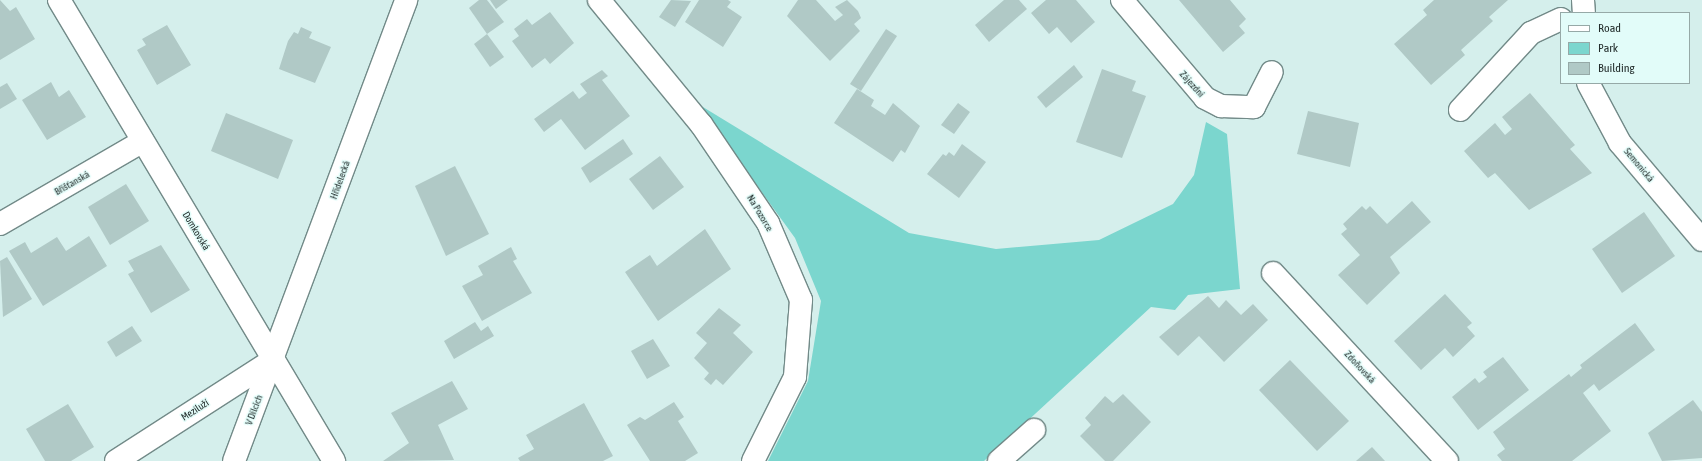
<!DOCTYPE html>
<meta charset="utf-8">
<style>
body{margin:0}
#map{position:relative;width:1702px;height:461px;overflow:hidden;background:#d5efec;font-family:"Asap Condensed",sans-serif}
div>[style]{position:absolute}
[style*='--x']{left:calc(var(--x)*1px);top:calc(var(--y)*1px);width:calc(var(--w)*1px);rotate:calc(var(--a)*1deg)}
.green>*{inset:0;background:#7bd6ce}
.building>*{inset:0;background:#b0c9c6}
.roads{filter:drop-shadow(1px 0 #728a88) drop-shadow(-1px 0 #728a88) drop-shadow(0 1px #728a88) drop-shadow(0 -1px #728a88)}
.street>*{height:22px;margin:-11px;padding:0 11px;transform-origin:11px;border-radius:11px;background:#fff}
span{translate:-50% -50%;white-space:nowrap;text-align:center;line-height:1.15;-webkit-text-stroke:3px #e2fcf9;paint-order:stroke}
.street-label{font-size:10px;color:#232d2c}
.legend{position:absolute;left:1560px;top:12px;width:130px;height:72px;box-sizing:border-box;background:#e2fcf9;border:1px solid #96a9a7;margin:0;padding:5px 7px;list-style:none;font-size:12px;color:#232d2c}
.legend li{display:flex;align-items:center;gap:8px;height:20px}
.legend b{width:20px;border:1px solid #96a9a7}
</style>
<div id="map">
<div class="green">
<div style="clip-path:polygon(698px 104px,909px 233px,996px 249px,1099px 240px,1173px 204px,1194px 175px,1206px 122px,1227px 134px,1240px 289px,1188px 295px,1175px 310px,1151px 307px,984px 461px,768px 461px,808px 381px,821px 301px,795px 238px)"></div>
</div>
<div class="building">
<div style="clip-path:polygon(0 0,10px 11px,16px 7px,35px 39px,0 60px)"></div>
<div style="clip-path:polygon(479px 0,487px 0,504px 22px,487px 34px,469px 8px)"></div>
<div style="clip-path:polygon(490px 0,508px 0,496px 9px)"></div>
<div style="clip-path:polygon(671px 0,691px 1px,675px 27px,659px 17px)"></div>
<div style="clip-path:polygon(699px 0,728px 0,731px 2px,727px 7px,742px 17px,723px 47px,685px 22px)"></div>
<div style="clip-path:polygon(798px 0,816px 0,835px 21px,843px 15px,835px 7px,847px 0,858px 11px,861px 18px,854px 24px,860px 31px,830px 61px,787px 16px)"></div>
<div style="clip-path:polygon(1004px 0,1019px 0,1027px 9px,989px 42px,975px 25px)"></div>
<div style="clip-path:polygon(1046px 0,1076px 0,1095px 22px,1071px 43px,1057px 27px,1049px 34px,1031px 13px)"></div>
<div style="clip-path:polygon(1179px 0,1230px 0,1246px 19px,1239px 26px,1245px 33px,1223px 52px)"></div>
<div style="clip-path:polygon(1434px 0,1508px 0,1489px 17px,1493px 21px,1461px 50px,1465px 55px,1431px 85px,1394px 44px,1427px 15px,1423px 10px)"></div>
<div style="clip-path:polygon(550px 12px,574px 43px,550px 64px,545px 58px,532px 68px,512px 41px,519px 36px,514px 29px,527px 19px,532px 25px)"></div>
<div style="clip-path:polygon(167px 25px,191px 65px,157px 85px,137px 50px,146px 45px,142px 39px)"></div>
<div style="clip-path:polygon(301px 27px,312px 32px,309px 38px,331px 47px,315px 83px,279px 69px,288px 41px,294px 32px,298px 34px)"></div>
<div style="clip-path:polygon(886px 29px,897px 36px,861px 91px,850px 84px)"></div>
<div style="clip-path:polygon(487px 34px,504px 57px,490px 67px,474px 44px)"></div>
<div style="clip-path:polygon(1074px 65px,1083px 77px,1046px 108px,1037px 97px)"></div>
<div style="clip-path:polygon(1102px 69px,1136px 81px,1132px 91px,1146px 96px,1122px 158px,1076px 142px)"></div>
<div style="clip-path:polygon(602px 70px,608px 76px,602px 80px,630px 116px,585px 150px,561px 119px,544px 132px,534px 119px,573px 91px,579px 99px,587px 93px,580px 84px)"></div>
<div style="clip-path:polygon(51px 82px,59px 97px,69px 90px,86px 117px,47px 140px,22px 100px)"></div>
<div style="clip-path:polygon(7px 83px,17px 99px,0 109px,0 87px)"></div>
<div style="clip-path:polygon(857px 89px,874px 100px,871px 106px,885px 115px,893px 103px,920px 126px,905px 153px,901px 150px,893px 162px,834px 123px)"></div>
<div style="clip-path:polygon(1530px 93px,1575px 145px,1570px 149px,1592px 173px,1529px 210px,1495px 173px,1488px 178px,1464px 151px,1495px 123px,1505px 135px,1512px 129px,1502px 117px)"></div>
<div style="clip-path:polygon(958px 103px,970px 112px,954px 134px,941px 125px)"></div>
<div style="clip-path:polygon(1308px 111px,1359px 123px,1350px 167px,1297px 154px)"></div>
<div style="clip-path:polygon(226px 113px,293px 140px,278px 179px,211px 151px)"></div>
<div style="clip-path:polygon(623px 139px,633px 154px,590px 183px,581px 168px)"></div>
<div style="clip-path:polygon(962px 144px,986px 162px,959px 198px,927px 174px,943px 154px,946px 156px,949px 152px,954px 156px)"></div>
<div style="clip-path:polygon(660px 156px,684px 187px,653px 210px,629px 179px)"></div>
<div style="clip-path:polygon(455px 166px,489px 234px,446px 256px,415px 186px)"></div>
<div style="clip-path:polygon(126px 184px,149px 221px,110px 245px,88px 207px)"></div>
<div style="clip-path:polygon(1412px 201px,1431px 222px,1390px 257px,1400px 273px,1367px 305px,1338px 275px,1360px 255px,1341px 234px,1347px 229px,1343px 224px,1362px 206px,1366px 210px,1370px 206px,1387px 224px)"></div>
<div style="clip-path:polygon(1644px 212px,1675px 256px,1622px 293px,1592px 249px)"></div>
<div style="clip-path:polygon(705px 229px,731px 269px,658px 321px,625px 272px,650px 255px,657px 266px)"></div>
<div style="clip-path:polygon(89px 236px,107px 266px,43px 306px,9px 251px,25px 242px,31px 253px,57px 237px,66px 251px)"></div>
<div style="clip-path:polygon(161px 245px,190px 290px,151px 313px,128px 274px,134px 271px,128px 261px)"></div>
<div style="clip-path:polygon(511px 247px,517px 259px,513px 261px,532px 293px,482px 321px,462px 286px,483px 275px,478px 266px)"></div>
<div style="clip-path:polygon(7px 257px,32px 299px,3px 317px,0 261px)"></div>
<div style="clip-path:polygon(1445px 294px,1472px 323px,1467px 327px,1475px 336px,1453px 357px,1445px 348px,1421px 370px,1394px 341px)"></div>
<div style="clip-path:polygon(1208px 296px,1219px 308px,1226px 300px,1241px 315px,1253px 304px,1268px 320px,1224px 362px,1199px 336px,1178px 356px,1159px 337px)"></div>
<div style="clip-path:polygon(719px 308px,741px 325px,733px 333px,753px 352px,723px 385px,716px 379px,711px 385px,704px 379px,709px 373px,694px 358px,707px 343px,696px 333px)"></div>
<div style="clip-path:polygon(475px 322px,481px 331px,488px 326px,494px 336px,454px 359px,444px 341px)"></div>
<div style="clip-path:polygon(1635px 323px,1655px 350px,1599px 391px,1594px 384px,1583px 393px,1611px 431px,1572px 461px,1502px 461px,1497px 455px,1505px 449px,1493px 432px,1569px 374px,1571px 377px,1582px 368px,1580px 365px)"></div>
<div style="clip-path:polygon(132px 326px,142px 341px,116px 357px,107px 342px)"></div>
<div style="clip-path:polygon(653px 339px,670px 366px,647px 379px,631px 351px)"></div>
<div style="clip-path:polygon(1503px 357px,1529px 390px,1478px 430px,1452px 397px,1475px 378px,1479px 383px,1487px 377px,1483px 372px)"></div>
<div style="clip-path:polygon(1290px 360px,1349px 421px,1317px 451px,1259px 390px)"></div>
<div style="clip-path:polygon(452px 381px,468px 409px,438px 425px,454px 460px,383px 461px,409px 443px,391px 413px)"></div>
<div style="clip-path:polygon(1123px 394px,1151px 422px,1113px 461px,1105px 461px,1080px 436px,1091px 425px,1085px 418px,1105px 396px,1113px 403px)"></div>
<div style="clip-path:polygon(1693px 400px,1702px 412px,1702px 458px,1662px 461px,1648px 433px)"></div>
<div style="clip-path:polygon(674px 402px,684px 417px,678px 421px,698px 453px,685px 461px,650px 461px,627px 425px,640px 417px,645px 420px)"></div>
<div style="clip-path:polygon(584px 403px,613px 456px,603px 461px,520px 461px,518px 458px,534px 449px,526px 435px)"></div>
<div style="clip-path:polygon(68px 404px,94px 447px,71px 461px,45px 461px,26px 429px)"></div>
<div style="clip-path:polygon(1372px 447px,1385px 461px,1356px 461px)"></div>
</div>
<div class="roads">
<div class="street">
<div style="--x:59;--y:0;--w:537;--a:59.18"></div>
<div style="--x:599;--y:0;--w:161;--a:50.6"></div>
<div style="--x:701;--y:124;--w:120;--a:55.9"></div>
<div style="--x:768;--y:223;--w:84;--a:66.8"></div>
<div style="--x:801;--y:300;--w:77;--a:94.5"></div>
<div style="--x:795;--y:377;--w:94;--a:116.6"></div>
<div style="--x:1122;--y:0;--w:128;--a:49.7"></div>
<div style="--x:1205;--y:98;--w:18;--a:27"></div>
<div style="--x:1221;--y:106;--w:33;--a:2"></div>
<div style="--x:1254;--y:107;--w:39;--a:-63"></div>
<div style="--x:1583;--y:0;--w:13;--a:86"></div>
<div style="--x:1588;--y:83;--w:68;--a:61.9"></div>
<div style="--x:1620;--y:143;--w:127;--a:49.8"></div>
<div style="--x:1460;--y:110;--w:105;--a:-47.3"></div>
<div style="--x:1531;--y:33;--w:33;--a:-25"></div>
<div style="--x:0;--y:224;--w:165;--a:-30.1"></div>
<div style="--x:1273;--y:273;--w:256;--a:47.2"></div>
<div style="--x:116;--y:461;--w:188;--a:-32.8"></div>
<div style="--x:234;--y:461;--w:492;--a:-69.5"></div>
<div style="--x:999;--y:461;--w:47;--a:-41.5"></div>
</div>
</div>
<div class="street-label">
<span style="left:1192px;top:84px;rotate:48deg">Zájezdní</span>
<span style="left:1639px;top:165px;rotate:50deg">Semonická</span>
<span style="left:340px;top:180px;rotate:-70deg">Hřídelecká</span>
<span style="left:72px;top:183px;rotate:-30deg">Bříšťanská</span>
<span style="left:760px;top:213px;rotate:59deg">Na Pozorce</span>
<span style="left:196px;top:231px;rotate:59deg">Domkovská</span>
<span style="left:1360px;top:367px;rotate:47deg">Zdoňovská</span>
<span style="left:195px;top:410px;rotate:-33deg">Meziluží</span>
<span style="left:254px;top:410px;rotate:-69deg">V Dílcích</span>
</div>
<ul class="legend">
<li><b style="height:5px;background:#fff"></b>Road</li>
<li><b style="height:11px;background:#7bd6ce"></b>Park</li>
<li><b style="height:11px;background:#b0c9c6"></b>Building</li>
</ul>
</div>
